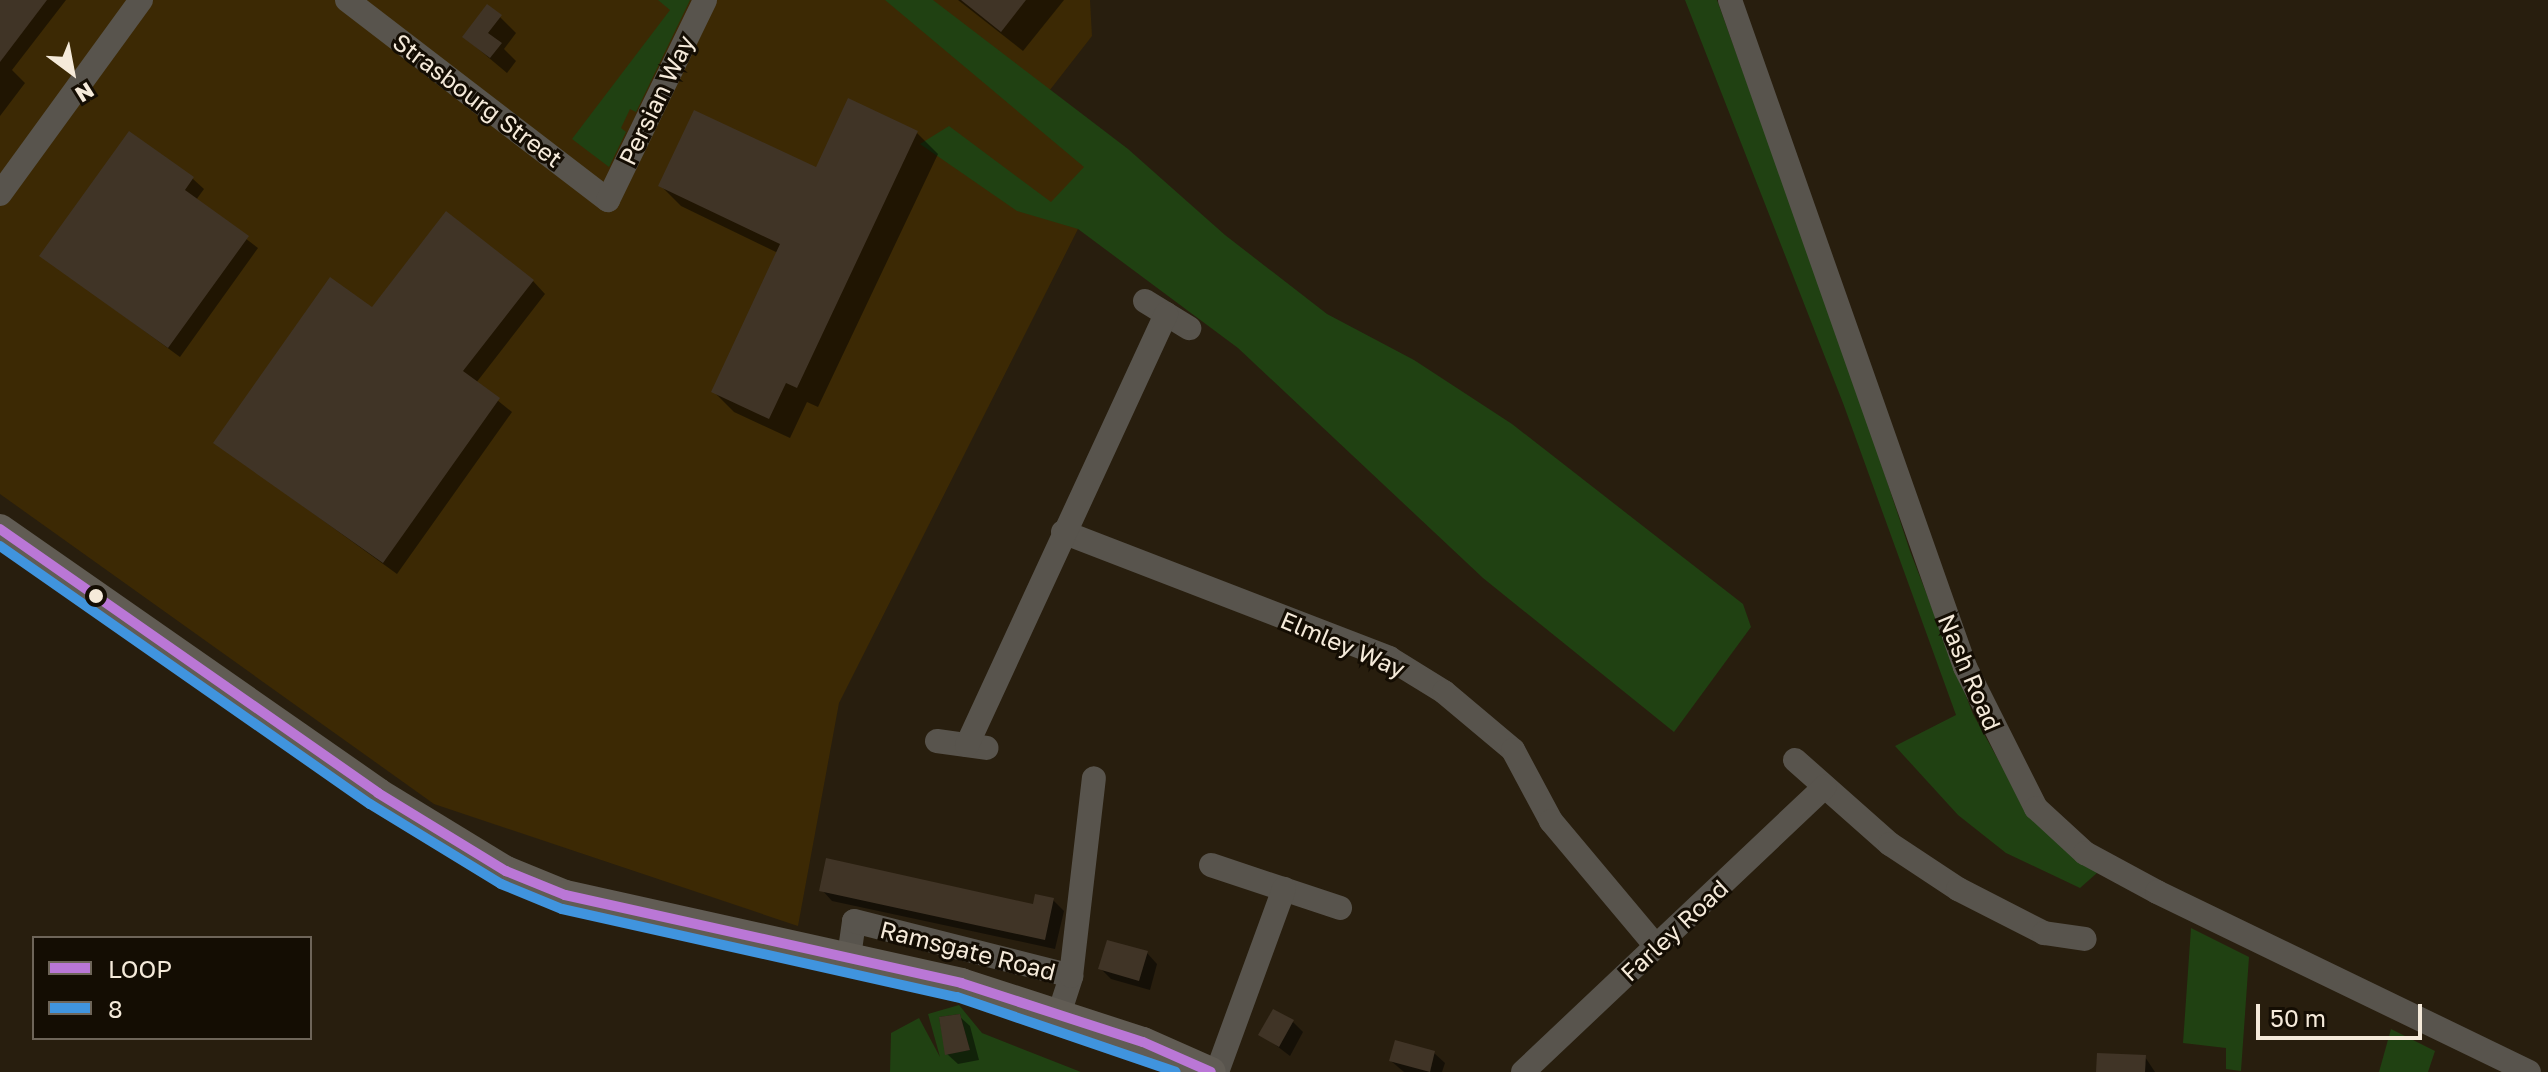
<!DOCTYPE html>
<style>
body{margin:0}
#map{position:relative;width:2548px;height:1072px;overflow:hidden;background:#281e0e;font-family:"Golos Text",sans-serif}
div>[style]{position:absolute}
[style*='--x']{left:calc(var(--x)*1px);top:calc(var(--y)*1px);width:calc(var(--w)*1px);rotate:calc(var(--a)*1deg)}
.built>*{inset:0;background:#3c2904}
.green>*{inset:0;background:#204112}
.shadow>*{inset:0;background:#0007}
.building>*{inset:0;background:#403426}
.minor>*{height:24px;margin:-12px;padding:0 12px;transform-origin:12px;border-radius:12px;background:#58544d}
.major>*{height:30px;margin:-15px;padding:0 15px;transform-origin:15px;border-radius:15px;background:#615c54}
.bus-1>*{height:10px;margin:-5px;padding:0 5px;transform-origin:5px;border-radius:5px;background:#ba77d6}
.bus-2>*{height:10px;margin:-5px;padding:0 5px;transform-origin:5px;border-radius:5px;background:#4094de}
.dots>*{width:22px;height:22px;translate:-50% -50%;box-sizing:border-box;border:4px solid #140d03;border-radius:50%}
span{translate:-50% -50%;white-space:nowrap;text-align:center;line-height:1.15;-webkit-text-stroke:6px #140d03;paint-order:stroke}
.street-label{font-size:24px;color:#f5eada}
.legend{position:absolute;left:32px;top:936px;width:280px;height:104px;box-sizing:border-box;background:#140d03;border:2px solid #6e6559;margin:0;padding:10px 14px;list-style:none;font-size:24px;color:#f5eada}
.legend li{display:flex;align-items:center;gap:16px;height:40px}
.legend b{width:40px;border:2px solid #6e6559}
.north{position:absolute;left:32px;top:32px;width:80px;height:80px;-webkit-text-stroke:6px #140d03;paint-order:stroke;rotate:148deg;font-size:22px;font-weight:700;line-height:32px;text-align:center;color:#f5eada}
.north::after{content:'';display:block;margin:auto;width:28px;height:36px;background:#f5eada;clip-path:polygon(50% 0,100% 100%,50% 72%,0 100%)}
.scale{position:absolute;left:2256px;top:1004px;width:166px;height:36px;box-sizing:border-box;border:4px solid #f5eada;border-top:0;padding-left:10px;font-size:24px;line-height:28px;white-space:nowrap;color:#f5eada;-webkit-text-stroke:6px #140d03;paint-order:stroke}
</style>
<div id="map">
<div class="built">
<div style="clip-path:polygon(0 0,1090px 0,1092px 36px,1039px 104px,1106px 164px,1078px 229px,839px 703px,798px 926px,434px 804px,0 494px)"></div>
</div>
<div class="green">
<div style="clip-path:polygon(658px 0,690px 0,636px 112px,630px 109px,621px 128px,626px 132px,609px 167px,572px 139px,670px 10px)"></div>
<div style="clip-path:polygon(885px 0,933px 0,1128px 149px,1225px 235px,1327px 314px,1414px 360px,1512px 424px,1743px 604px,1751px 627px,1674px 732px,1483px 578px,1238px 348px,1078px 229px,1017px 211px,920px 144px,949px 126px,1051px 202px,1084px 167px)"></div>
<div style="clip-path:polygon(1685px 0,1717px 0,1845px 354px,1910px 551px,1973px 714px,2026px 810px,2097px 873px,2080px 888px,2006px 853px,1958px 815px,1895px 746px,1956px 715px,1843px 403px)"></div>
<div style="clip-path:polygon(2191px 928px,2249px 957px,2241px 1071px,2226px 1069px,2226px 1048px,2183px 1043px)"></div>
<div style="clip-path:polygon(evenodd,959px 1005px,982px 1033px,1081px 1072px,890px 1072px,891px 1033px,919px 1018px,940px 1057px,928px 1014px,959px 1005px,960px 1014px,970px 1050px,946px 1054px,939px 1017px,960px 1014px)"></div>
<div style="clip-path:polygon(2391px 1029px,2435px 1051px,2428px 1072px,2379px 1072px)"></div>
</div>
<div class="shadow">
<div style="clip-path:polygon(0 0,66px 0,12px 70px,25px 83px,0 116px)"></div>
<div style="clip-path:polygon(958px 0,1064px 0,1023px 51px)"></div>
<div style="clip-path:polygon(500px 17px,516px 33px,504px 49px,516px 61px,507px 73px,464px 37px)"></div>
<div style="clip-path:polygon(849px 101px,917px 133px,938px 154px,818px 407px,807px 402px,790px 438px,734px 412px,714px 392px,778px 253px,681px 206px,660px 185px,817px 169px)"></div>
<div style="clip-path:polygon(130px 133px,193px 179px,204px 189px,196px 200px,258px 248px,180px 357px,42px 256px)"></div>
<div style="clip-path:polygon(533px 281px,545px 294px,476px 383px,512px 412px,397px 574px,216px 443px,372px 309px)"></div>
<div style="clip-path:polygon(822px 890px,1034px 906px,1053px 900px,1064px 911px,1055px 949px,832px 901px)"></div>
<div style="clip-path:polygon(1147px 953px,1157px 964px,1150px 990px,1111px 979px,1101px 969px)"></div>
<div style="clip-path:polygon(959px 1016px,970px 1026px,979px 1060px,958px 1064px,947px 1054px)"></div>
<div style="clip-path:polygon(1293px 1022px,1303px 1032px,1290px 1056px,1261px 1034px)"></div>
<div style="clip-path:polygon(1434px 1053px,1445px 1063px,1442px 1072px,1404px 1072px,1391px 1061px)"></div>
<div style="clip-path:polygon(2145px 1057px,2155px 1072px,2098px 1072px)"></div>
</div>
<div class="building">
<div style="clip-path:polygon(0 0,47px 0,0 62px)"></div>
<div style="clip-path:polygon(961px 0,1026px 0,1001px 32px)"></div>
<div style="clip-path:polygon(487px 4px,502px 15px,488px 33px,502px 43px,490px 58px,462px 37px)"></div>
<div style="clip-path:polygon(848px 98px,918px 131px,797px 388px,786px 383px,769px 419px,711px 392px,780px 244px,658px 186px,694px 110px,816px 167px)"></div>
<div style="clip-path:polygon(129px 131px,194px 177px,185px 190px,249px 236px,168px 348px,39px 256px)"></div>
<div style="clip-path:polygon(446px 211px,534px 280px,463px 371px,500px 398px,383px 563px,213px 443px,330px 277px,372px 307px)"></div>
<div style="clip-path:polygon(826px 858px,1033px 904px,1035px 894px,1054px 898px,1045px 940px,819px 891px)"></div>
<div style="clip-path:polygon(1107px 940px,1148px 951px,1139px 981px,1098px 969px)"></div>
<div style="clip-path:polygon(1273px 1009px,1294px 1020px,1279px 1047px,1258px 1035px)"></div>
<div style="clip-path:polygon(960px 1014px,970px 1050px,945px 1055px,939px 1017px)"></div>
<div style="clip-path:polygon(1395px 1040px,1435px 1051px,1430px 1072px,1389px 1061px)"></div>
<div style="clip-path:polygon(2097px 1053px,2146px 1055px,2145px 1072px,2096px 1072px)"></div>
</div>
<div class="minor">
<div style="--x:347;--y:0;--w:329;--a:37.5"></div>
<div style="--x:608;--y:200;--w:222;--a:-64.1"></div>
<div style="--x:1730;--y:0;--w:707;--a:70.59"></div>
<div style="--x:1965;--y:667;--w:158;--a:63.3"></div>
<div style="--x:2036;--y:808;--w:67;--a:42.6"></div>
<div style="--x:2085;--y:853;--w:82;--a:28.4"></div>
<div style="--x:2157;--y:892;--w:413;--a:25.8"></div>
<div style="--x:0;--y:194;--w:240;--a:-54"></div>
<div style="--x:1145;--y:301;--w:52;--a:31.5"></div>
<div style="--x:1063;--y:532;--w:350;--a:21.1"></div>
<div style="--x:1389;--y:658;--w:65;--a:31.7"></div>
<div style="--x:1444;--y:692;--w:90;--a:40"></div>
<div style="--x:1513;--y:750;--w:81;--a:61.8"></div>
<div style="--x:1551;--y:821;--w:163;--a:50"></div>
<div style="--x:937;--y:741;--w:50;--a:8"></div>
<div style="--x:967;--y:745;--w:475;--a:-65.2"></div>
<div style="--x:1795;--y:760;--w:127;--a:41.5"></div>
<div style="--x:1890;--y:844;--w:82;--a:33.5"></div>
<div style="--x:1958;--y:889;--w:97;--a:27.1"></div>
<div style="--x:2044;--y:933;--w:41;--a:8.3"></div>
<div style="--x:1211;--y:865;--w:136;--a:18.4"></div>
<div style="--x:849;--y:957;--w:36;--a:-82"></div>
<div style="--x:854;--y:921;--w:224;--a:14.2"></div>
<div style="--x:1059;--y:1014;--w:40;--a:-72"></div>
<div style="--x:1071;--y:976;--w:199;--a:-83.4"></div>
<div style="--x:1217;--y:1072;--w:195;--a:-69.9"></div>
<div style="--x:1523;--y:1072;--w:415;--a:-43.4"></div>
</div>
<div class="major">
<div style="--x:0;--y:529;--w:461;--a:34.9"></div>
<div style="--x:378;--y:793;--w:150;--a:31.4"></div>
<div style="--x:506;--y:871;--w:64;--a:22.1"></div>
<div style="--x:565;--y:895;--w:406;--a:12.5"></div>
<div style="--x:961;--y:983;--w:191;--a:18"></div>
<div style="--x:1143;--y:1042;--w:74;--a:23.8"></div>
</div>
<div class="bus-1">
<div style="--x:0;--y:529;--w:461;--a:34.9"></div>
<div style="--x:378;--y:793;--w:150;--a:31.4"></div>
<div style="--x:506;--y:871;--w:64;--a:22.1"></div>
<div style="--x:565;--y:895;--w:406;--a:12.5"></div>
<div style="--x:961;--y:983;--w:191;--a:18"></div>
<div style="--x:1143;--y:1042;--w:74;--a:23.8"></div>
</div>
<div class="bus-2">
<div style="--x:0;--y:546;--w:451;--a:34.9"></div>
<div style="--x:370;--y:804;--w:153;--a:31.4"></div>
<div style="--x:501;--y:884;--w:66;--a:22.3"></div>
<div style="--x:562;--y:909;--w:405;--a:12.6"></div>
<div style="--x:957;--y:997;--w:231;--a:18.9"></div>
</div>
<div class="dots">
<div style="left:96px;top:596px;background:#f5eada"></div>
</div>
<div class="street-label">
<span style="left:478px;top:100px;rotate:37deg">Strasbourg Street</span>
<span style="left:656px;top:100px;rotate:-64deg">Persian Way</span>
<span style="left:1343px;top:644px;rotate:23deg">Elmley Way</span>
<span style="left:1970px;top:672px;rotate:67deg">Nash Road</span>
<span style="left:1674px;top:930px;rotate:-43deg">Farley Road</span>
<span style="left:968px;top:950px;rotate:14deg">Ramsgate Road</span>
</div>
<ul class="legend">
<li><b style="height:10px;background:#ba77d6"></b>LOOP</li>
<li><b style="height:10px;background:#4094de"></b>8</li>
</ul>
<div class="north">N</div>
<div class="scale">50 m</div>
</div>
